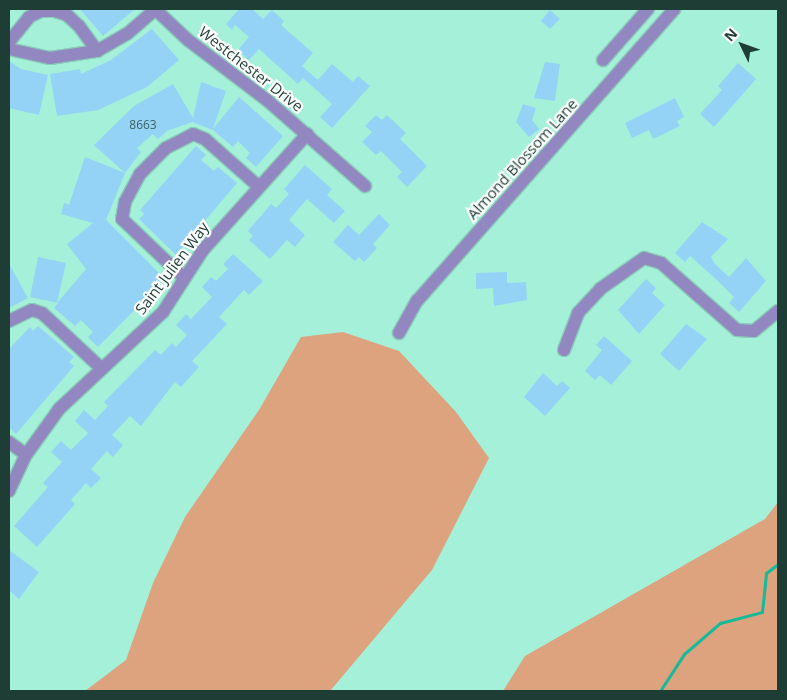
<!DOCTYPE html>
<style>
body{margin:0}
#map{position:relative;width:787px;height:700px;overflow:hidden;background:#a4f0d9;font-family:"Open Sans",sans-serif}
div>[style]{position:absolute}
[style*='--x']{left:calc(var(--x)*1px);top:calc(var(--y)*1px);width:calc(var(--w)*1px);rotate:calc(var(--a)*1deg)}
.green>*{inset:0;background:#dda37e}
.stream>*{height:3px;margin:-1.5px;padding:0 1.5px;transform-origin:1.5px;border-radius:1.5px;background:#14ba99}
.building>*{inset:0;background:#94d3f6}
.roads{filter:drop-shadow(1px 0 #89ccb8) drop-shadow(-1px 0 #89ccb8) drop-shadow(0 1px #89ccb8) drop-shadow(0 -1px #89ccb8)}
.minor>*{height:12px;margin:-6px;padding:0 6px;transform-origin:6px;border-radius:6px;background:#9387c1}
span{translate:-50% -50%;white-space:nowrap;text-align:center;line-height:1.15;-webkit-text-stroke:4.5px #fefefe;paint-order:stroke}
.number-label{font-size:12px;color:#3c6264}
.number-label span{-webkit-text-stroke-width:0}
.street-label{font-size:15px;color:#1e3d34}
.frame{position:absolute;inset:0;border:10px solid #1e3d34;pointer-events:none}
.north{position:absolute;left:717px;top:20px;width:50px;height:50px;-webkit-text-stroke:4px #fefefe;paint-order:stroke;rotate:312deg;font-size:14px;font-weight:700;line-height:20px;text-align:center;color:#1e3d34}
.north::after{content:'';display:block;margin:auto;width:18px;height:22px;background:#1e3d34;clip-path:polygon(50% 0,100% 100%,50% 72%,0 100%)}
</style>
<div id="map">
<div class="green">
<div style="clip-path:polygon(343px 332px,399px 351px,456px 412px,489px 458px,432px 570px,330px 691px,85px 691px,126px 660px,153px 583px,185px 517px,259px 410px,301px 337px)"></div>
<div style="clip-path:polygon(778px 502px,778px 691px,503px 691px,525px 656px,765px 519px)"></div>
</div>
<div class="stream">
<div style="--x:660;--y:691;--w:44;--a:-57"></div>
<div style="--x:684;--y:654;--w:48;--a:-40.7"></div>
<div style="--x:720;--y:623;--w:43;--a:-14.7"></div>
<div style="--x:762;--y:612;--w:39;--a:-84"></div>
<div style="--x:766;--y:573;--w:15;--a:-37"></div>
</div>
<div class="building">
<div style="clip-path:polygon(80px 9px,135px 9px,103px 36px)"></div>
<div style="clip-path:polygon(239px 9px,252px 9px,263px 19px,272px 10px,284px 21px,281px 25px,313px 53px,302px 66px,318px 80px,332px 64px,353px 82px,358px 76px,370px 86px,332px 128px,320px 117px,332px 104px,303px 78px,298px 84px,259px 49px,249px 60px,238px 50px,249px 37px,235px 25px,232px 30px,226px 24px)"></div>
<div style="clip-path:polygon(550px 10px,560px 19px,550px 29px,541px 21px)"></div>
<div style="clip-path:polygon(152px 29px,179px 60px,147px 87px,98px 110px,57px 116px,50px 74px,80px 69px,81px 74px,111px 60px)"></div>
<div style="clip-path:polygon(9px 61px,21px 69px,48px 75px,39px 115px,9px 108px)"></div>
<div style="clip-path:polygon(545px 62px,560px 64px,555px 101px,534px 98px)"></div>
<div style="clip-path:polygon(738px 63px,756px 79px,714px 127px,700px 114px,722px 90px,718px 86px)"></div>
<div style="clip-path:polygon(201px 82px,226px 91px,213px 129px,239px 97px,283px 136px,256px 167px,246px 158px,250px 153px,238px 141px,233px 147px,213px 130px,192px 122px,167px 131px,158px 139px,153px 134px,137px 148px,141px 152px,125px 173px,94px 145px,134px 106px,173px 84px,193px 118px)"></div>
<div style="clip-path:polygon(675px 98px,684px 117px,677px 121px,680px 126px,653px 139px,649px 130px,632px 138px,625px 123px)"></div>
<div style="clip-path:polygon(523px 104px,536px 108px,532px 120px,539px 129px,529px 137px,516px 122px)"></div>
<div style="clip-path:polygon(376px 115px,382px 120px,387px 115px,406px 133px,400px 139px,427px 166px,407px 187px,397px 177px,402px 172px,381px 151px,376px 155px,362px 142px,372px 132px,365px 126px)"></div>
<div style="clip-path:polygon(196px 146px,206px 155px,201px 160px,214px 171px,218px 167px,237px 183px,176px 255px,139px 219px,144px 214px,140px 210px)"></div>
<div style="clip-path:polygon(85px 157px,125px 173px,106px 220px,165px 279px,98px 347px,88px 337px,93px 332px,81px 320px,75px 326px,54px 308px,58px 303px,30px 297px,38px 257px,66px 263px,57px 303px,86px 269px,67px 244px,93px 223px,61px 214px,64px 203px,69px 205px)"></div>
<div style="clip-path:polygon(305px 165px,332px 189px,327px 195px,345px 211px,334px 223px,307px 199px,289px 220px,305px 235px,295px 247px,287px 240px,270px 259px,249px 240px,253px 236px,248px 231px,271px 204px,276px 208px,289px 194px,284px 189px)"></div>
<div style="clip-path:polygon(379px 214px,390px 225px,373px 244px,377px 248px,364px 262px,359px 257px,355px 261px,333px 242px,348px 225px,359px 235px)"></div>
<div style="clip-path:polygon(702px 222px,728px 239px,711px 257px,715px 264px,729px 277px,746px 258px,766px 281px,739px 312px,729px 303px,734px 297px,717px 280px,690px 256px,685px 262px,675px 253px)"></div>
<div style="clip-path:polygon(233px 254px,263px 281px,249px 295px,244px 290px,219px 317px,227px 324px,192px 361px,199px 367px,181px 387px,175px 382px,141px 426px,130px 416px,112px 435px,123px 445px,113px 457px,107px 451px,91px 469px,101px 478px,91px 488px,86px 483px,71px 500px,75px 504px,37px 547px,14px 526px,48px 487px,43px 483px,62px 462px,51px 452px,61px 441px,71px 450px,88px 433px,75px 421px,84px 410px,95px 420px,108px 406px,104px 402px,155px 350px,161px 355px,172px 343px,176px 347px,187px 335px,176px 325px,186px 314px,191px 319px,212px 297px,202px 287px,211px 277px,216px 281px,228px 269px,223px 264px)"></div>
<div style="clip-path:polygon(9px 264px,28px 298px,9px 308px)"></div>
<div style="clip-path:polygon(507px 272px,507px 283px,526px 282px,527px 300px,494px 306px,493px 288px,476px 289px,476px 273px)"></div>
<div style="clip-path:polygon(646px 279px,656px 288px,652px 293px,665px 305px,639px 334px,618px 310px)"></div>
<div style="clip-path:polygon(686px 324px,707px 339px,679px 371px,660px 354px)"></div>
<div style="clip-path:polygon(38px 326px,74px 357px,69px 362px,74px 366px,16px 434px,9px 427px,9px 349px,30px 327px,33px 331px)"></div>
<div style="clip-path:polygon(604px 336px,632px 361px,611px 385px,600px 375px,595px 380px,585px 371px,602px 350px,596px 345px)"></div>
<div style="clip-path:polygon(543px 373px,557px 386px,562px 381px,570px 388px,545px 416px,524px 397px)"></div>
<div style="clip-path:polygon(9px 550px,39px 572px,19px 599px,9px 590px)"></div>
</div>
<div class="roads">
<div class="minor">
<div style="--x:155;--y:9;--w:45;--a:43.2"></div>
<div style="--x:188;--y:40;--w:101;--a:37.3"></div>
<div style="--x:268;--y:101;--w:129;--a:41.2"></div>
<div style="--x:9;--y:42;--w:32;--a:-51"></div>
<div style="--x:29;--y:17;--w:13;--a:-27"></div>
<div style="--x:41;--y:11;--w:14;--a:0"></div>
<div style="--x:55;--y:11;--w:13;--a:18"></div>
<div style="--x:67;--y:15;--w:16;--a:43"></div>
<div style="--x:79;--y:26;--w:31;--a:54"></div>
<div style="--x:9;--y:49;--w:42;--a:12.4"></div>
<div style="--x:50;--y:58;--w:48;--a:-8.5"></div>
<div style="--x:97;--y:51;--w:34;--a:-30"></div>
<div style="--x:127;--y:34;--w:37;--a:-41"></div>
<div style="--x:603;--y:60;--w:68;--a:-48.6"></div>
<div style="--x:183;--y:277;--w:84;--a:-136.4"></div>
<div style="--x:122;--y:219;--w:17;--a:-80"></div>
<div style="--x:125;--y:202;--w:32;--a:-62"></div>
<div style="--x:140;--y:174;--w:37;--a:-45"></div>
<div style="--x:166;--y:148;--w:30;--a:-27"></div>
<div style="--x:193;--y:134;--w:13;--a:23"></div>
<div style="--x:205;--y:139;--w:72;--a:41.6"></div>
<div style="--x:9;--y:321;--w:25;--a:-26"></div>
<div style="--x:32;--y:310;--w:10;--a:17"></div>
<div style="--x:42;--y:313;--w:79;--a:43"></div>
<div style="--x:399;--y:333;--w:37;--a:-61"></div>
<div style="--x:417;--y:301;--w:389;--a:-48.6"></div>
<div style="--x:564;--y:350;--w:40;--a:-69"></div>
<div style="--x:578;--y:313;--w:33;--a:-47"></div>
<div style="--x:600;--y:289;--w:54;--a:-35.2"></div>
<div style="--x:644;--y:258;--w:18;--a:16"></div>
<div style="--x:661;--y:263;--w:101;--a:41.4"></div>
<div style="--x:737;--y:330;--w:17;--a:3"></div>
<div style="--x:754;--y:331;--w:31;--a:-40"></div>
<div style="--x:9;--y:442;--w:21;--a:37"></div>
<div style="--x:9;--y:491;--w:40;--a:-65"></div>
<div style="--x:26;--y:455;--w:57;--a:-54.3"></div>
<div style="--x:59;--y:409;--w:142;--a:-43"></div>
<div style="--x:163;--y:312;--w:74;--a:-57.2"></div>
<div style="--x:203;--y:250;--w:156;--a:-48.1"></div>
</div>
</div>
<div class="number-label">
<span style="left:143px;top:125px">8663</span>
</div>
<div class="street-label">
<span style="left:251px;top:69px;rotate:38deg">Westchester Drive</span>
<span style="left:522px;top:159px;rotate:-48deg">Almond Blossom Lane</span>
<span style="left:172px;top:268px;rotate:-53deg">Saint Julien Way</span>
</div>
<div class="frame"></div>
<div class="north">N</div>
</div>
